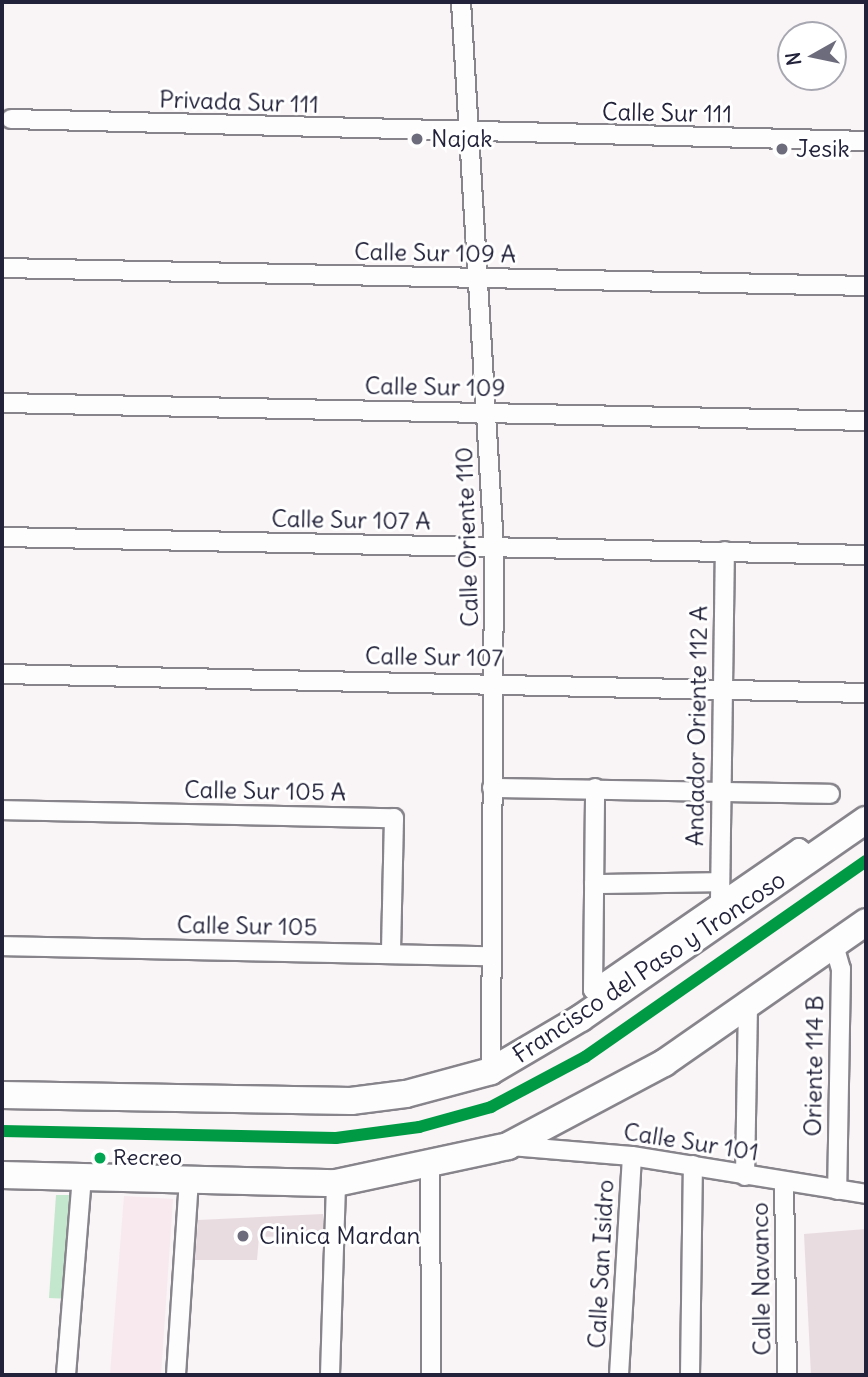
<!DOCTYPE html>
<style>
body{margin:0}
#map{position:relative;width:868px;height:1377px;overflow:hidden;background:#f9f4f6;font-family:Delius,sans-serif}
div>[style]{position:absolute}
[style*='--x']{left:calc(var(--x)*1px);top:calc(var(--y)*1px);width:calc(var(--w)*1px);rotate:calc(var(--a)*1deg)}
.built>*{inset:0;background:#f8e9ef}
.green>*{inset:0;background:#c3e7cc}
.building>*{inset:0;background:#e9dce1}
.roads{filter:drop-shadow(2px 0 #87858b) drop-shadow(-2px 0 #87858b) drop-shadow(0 2px #87858b) drop-shadow(0 -2px #87858b)}
.street>*{height:18px;margin:-9px;padding:0 9px;transform-origin:9px;border-radius:9px;background:#fefdfe}
.primary>*{height:26px;margin:-13px;padding:0 13px;transform-origin:13px;border-radius:13px;background:#fefdfe}
.metro-1>*{height:12px;margin:-6px;padding:0 6px;transform-origin:6px;border-radius:6px;background:#009a44}
.dots>*{width:19px;height:19px;translate:-50% -50%;box-sizing:border-box;border:4px solid #fff;border-radius:50%}
span{translate:-50% -50%;white-space:nowrap;text-align:center;line-height:1.15;-webkit-text-stroke:6px #fff;paint-order:stroke}
.bus-label{font-size:22px;color:#22223b}
.left{translate:0 -50%;text-align:left}
.street-label{font-size:24px;color:#22223b}
.poi-label{font-size:24px;color:#22223b}
.frame{position:absolute;inset:0;border:4px solid #22223b;pointer-events:none}
.north{position:absolute;left:777px;top:21px;width:70px;height:70px;box-sizing:border-box;background:#fff;border:2px solid #a7a7b1;border-radius:50%;rotate:261deg;font-size:19px;font-weight:700;line-height:28px;text-align:center;color:#22223b}
.north::after{content:'';display:block;margin:auto;width:24px;height:32px;background:#6d6c7c;clip-path:polygon(50% 0,100% 100%,50% 72%,0 100%)}
</style>
<div id="map">
<div class="built">
<div style="clip-path:polygon(124px 1196px,173px 1199px,161px 1375px,110px 1375px)"></div>
</div>
<div class="green">
<div style="clip-path:polygon(56px 1195px,76px 1195px,71px 1299px,49px 1298px)"></div>
</div>
<div class="building">
<div style="clip-path:polygon(323px 1214px,323px 1235px,259px 1237px,257px 1260px,195px 1260px,198px 1220px)"></div>
<div style="clip-path:polygon(866px 1229px,866px 1375px,811px 1375px,804px 1234px)"></div>
</div>
<div class="roads">
<div class="street">
<div style="--x:461;--y:2;--w:546;--a:86.53"></div>
<div style="--x:494;--y:547;--w:524;--a:90.33"></div>
<div style="--x:11;--y:119;--w:855;--a:1.47"></div>
<div style="--x:2;--y:268;--w:864;--a:1.19"></div>
<div style="--x:2;--y:403;--w:864;--a:1.19"></div>
<div style="--x:2;--y:537;--w:864;--a:1.19"></div>
<div style="--x:2;--y:674;--w:864;--a:1.26"></div>
<div style="--x:492;--y:788;--w:338;--a:1"></div>
<div style="--x:2;--y:810;--w:392;--a:1.2"></div>
<div style="--x:394;--y:818;--w:135;--a:91.3"></div>
<div style="--x:594;--y:884;--w:126;--a:-0.9"></div>
<div style="--x:720;--y:902;--w:351;--a:-89.2"></div>
<div style="--x:834;--y:945;--w:25;--a:74"></div>
<div style="--x:841;--y:969;--w:221;--a:91"></div>
<div style="--x:2;--y:946;--w:489;--a:1.2"></div>
<div style="--x:593;--y:990;--w:250;--a:-34.6"></div>
<div style="--x:799;--y:848;--w:16;--a:38"></div>
<div style="--x:593;--y:990;--w:202;--a:-89.4"></div>
<div style="--x:511;--y:1146;--w:121;--a:4.7"></div>
<div style="--x:632;--y:1156;--w:237;--a:9.2"></div>
<div style="--x:430;--y:1166;--w:209;--a:89.7"></div>
<div style="--x:745;--y:1176;--w:175;--a:-89"></div>
<div style="--x:784;--y:1182;--w:193;--a:89.1"></div>
<div style="--x:66;--y:1375;--w:198;--a:-85.4"></div>
<div style="--x:176;--y:1375;--w:194;--a:-86.2"></div>
<div style="--x:330;--y:1375;--w:192;--a:-88.2"></div>
<div style="--x:619;--y:1375;--w:219;--a:-86.6"></div>
<div style="--x:690;--y:1375;--w:210;--a:-89.2"></div>
</div>
<div class="primary">
<div style="--x:2;--y:1095;--w:349;--a:1"></div>
<div style="--x:351;--y:1101;--w:55;--a:-7.3"></div>
<div style="--x:406;--y:1094;--w:88;--a:-15.1"></div>
<div style="--x:491;--y:1071;--w:104;--a:-30.5"></div>
<div style="--x:581;--y:1018;--w:347;--a:-34.8"></div>
<div style="--x:2;--y:1175;--w:334;--a:1.4"></div>
<div style="--x:336;--y:1183;--w:176;--a:-12.1"></div>
<div style="--x:508;--y:1146;--w:177;--a:-28"></div>
<div style="--x:664;--y:1063;--w:246;--a:-34.9"></div>
</div>
</div>
<div class="metro-1">
<div style="--x:2;--y:1131;--w:334;--a:1.2"></div>
<div style="--x:336;--y:1138;--w:84;--a:-7.5"></div>
<div style="--x:419;--y:1127;--w:75;--a:-15.5"></div>
<div style="--x:491;--y:1107;--w:106;--a:-28"></div>
<div style="--x:585;--y:1057;--w:343;--a:-34.9"></div>
</div>
<div class="dots">
<div style="left:417px;top:139px;background:#6d6c7c"></div>
<div style="left:782px;top:149px;background:#6d6c7c"></div>
<div style="left:100px;top:1158px;background:#00a651"></div>
<div style="left:243px;top:1236px;background:#6d6c7c"></div>
</div>
<div class="bus-label">
<span class="left" style="left:113px;top:1158px">Recreo</span>
</div>
<div class="street-label">
<span style="left:239px;top:102px;rotate:2deg">Privada Sur 111</span>
<span style="left:667px;top:113px;rotate:1deg">Calle Sur 111</span>
<span style="left:435px;top:253px;rotate:1deg">Calle Sur 109 A</span>
<span style="left:435px;top:387px;rotate:1deg">Calle Sur 109</span>
<span style="left:351px;top:520px;rotate:1deg">Calle Sur 107 A</span>
<span style="left:467px;top:537px;rotate:-92deg">Calle Oriente 110</span>
<span style="left:434px;top:657px;rotate:1deg">Calle Sur 107</span>
<span style="left:697px;top:726px;rotate:-89deg">Andador Oriente 112 A</span>
<span style="left:265px;top:791px;rotate:1deg">Calle Sur 105 A</span>
<span style="left:247px;top:926px;rotate:1deg">Calle Sur 105</span>
<span style="left:649px;top:967px;rotate:-34deg">Francisco del Paso y Troncoso</span>
<span style="left:814px;top:1066px;rotate:-89deg">Oriente 114 B</span>
<span style="left:691px;top:1142px;rotate:9deg">Calle Sur 101</span>
<span style="left:601px;top:1264px;rotate:-87deg">Calle San Isidro</span>
<span style="left:761px;top:1279px;rotate:-91deg">Calle Navanco</span>
</div>
<div class="poi-label">
<span class="left" style="left:431px;top:139px">Najak</span>
<span class="left" style="left:796px;top:149px">Jesik</span>
<span class="left" style="left:259px;top:1236px">Clinica Mardan</span>
</div>
<div class="frame"></div>
<div class="north">N</div>
</div>
